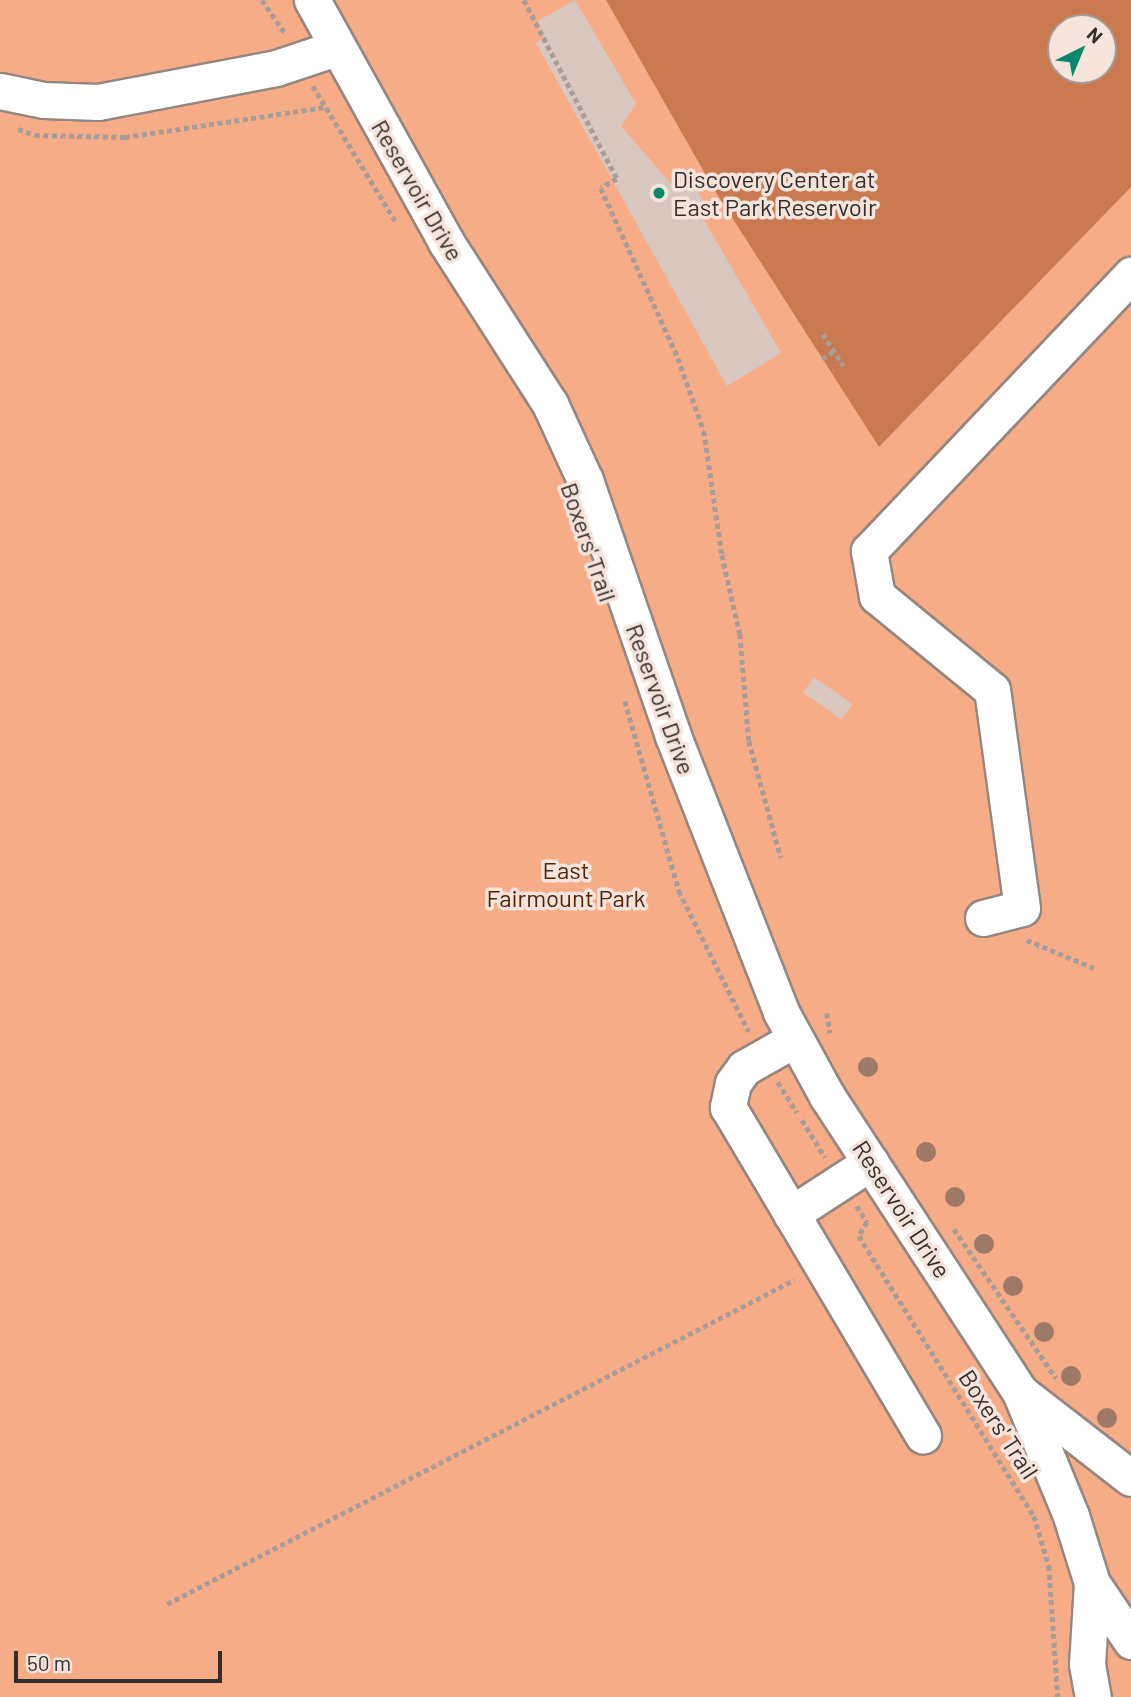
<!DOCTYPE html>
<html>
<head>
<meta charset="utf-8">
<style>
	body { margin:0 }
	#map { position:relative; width:1131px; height:1697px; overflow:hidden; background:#f5e4dc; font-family:Barlow,sans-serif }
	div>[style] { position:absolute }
	.green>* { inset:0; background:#f7ac88 }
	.water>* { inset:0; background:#ca7a51 }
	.building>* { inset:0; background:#d7c7bf; transform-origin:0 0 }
	.path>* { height:4.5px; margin-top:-2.25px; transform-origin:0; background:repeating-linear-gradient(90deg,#aa9d97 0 5px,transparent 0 8.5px) }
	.roads { filter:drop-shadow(2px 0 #95867f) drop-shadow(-2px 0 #95867f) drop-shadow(0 2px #95867f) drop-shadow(0 -2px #95867f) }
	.minor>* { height:35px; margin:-17.5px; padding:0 17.5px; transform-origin:17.5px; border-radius:17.5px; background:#fff }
	.trees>* { width:20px; height:20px; margin:-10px; border-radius:50%; background:#9e7965 }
	.dots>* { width:19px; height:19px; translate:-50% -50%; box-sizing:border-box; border:4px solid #f5e4dc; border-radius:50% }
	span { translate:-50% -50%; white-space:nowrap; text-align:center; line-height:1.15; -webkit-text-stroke:7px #f5e4dc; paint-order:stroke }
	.poi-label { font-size:24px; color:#342d2a }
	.left { translate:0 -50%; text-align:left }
	.street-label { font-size:24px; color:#342d2a }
	.park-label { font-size:24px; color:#562203 }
	.north { position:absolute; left:1047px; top:14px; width:70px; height:70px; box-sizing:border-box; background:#f5e4dc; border:2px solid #a89b95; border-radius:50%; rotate:43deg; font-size:19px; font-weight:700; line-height:28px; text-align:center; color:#342d2a }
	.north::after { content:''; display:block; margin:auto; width:24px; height:32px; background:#0a886b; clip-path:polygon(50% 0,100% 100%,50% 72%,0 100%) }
	.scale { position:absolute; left:14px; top:1651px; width:208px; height:32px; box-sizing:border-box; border:4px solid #342d2a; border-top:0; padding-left:9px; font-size:21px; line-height:24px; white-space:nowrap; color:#342d2a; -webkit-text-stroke:5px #f5e4dc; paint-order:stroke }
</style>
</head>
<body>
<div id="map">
	<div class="green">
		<i style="clip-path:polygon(evenodd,0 0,1131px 0,1131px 1697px,0 1697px,0 0,1061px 28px,1103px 28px,1103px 70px,1061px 70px,1061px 28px)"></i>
	</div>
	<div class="water">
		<i style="clip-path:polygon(evenodd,606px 0,1131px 0,1131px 187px,879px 447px,715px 191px,606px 0,1061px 28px,1103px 28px,1103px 70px,1061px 70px,1061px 28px)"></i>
	</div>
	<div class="building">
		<i style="clip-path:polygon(575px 0,636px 104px,621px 126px,671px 184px,687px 174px,704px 202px,696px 206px,781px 353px,727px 386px,536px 43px,544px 37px,536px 22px)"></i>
		<i style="left:814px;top:677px;width:47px;height:19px;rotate:35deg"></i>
	</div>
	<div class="path">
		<i style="left:262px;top:0;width:40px;rotate:55.1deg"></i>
		<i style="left:524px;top:0;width:202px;rotate:62.5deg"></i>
		<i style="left:617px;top:179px;width:18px;rotate:151deg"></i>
		<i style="left:601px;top:188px;width:187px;rotate:65.6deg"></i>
		<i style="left:678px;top:358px;width:77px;rotate:70.4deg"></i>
		<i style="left:704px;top:431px;width:125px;rotate:81.7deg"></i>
		<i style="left:722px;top:555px;width:81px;rotate:77.2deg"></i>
		<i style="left:740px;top:634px;width:107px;rotate:85.2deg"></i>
		<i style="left:749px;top:741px;width:121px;rotate:74.7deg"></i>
		<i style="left:313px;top:86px;width:159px;rotate:58.6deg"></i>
		<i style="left:18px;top:129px;width:18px;rotate:19deg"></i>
		<i style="left:35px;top:135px;width:90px;rotate:1.3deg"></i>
		<i style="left:125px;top:137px;width:202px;rotate:-8.5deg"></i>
		<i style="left:823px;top:334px;width:38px;rotate:57deg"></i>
		<i style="left:822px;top:359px;width:14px;rotate:-34deg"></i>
		<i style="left:625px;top:701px;width:198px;rotate:74.1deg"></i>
		<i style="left:679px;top:891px;width:157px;rotate:63.6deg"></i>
		<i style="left:1027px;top:940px;width:73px;rotate:22.7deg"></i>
		<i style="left:827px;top:1013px;width:20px;rotate:81deg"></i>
		<i style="left:778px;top:1082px;width:36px;rotate:58deg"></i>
		<i style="left:802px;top:1120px;width:44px;rotate:58.1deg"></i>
		<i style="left:857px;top:1206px;width:19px;rotate:58deg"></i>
		<i style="left:867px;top:1222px;width:16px;rotate:120deg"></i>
		<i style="left:859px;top:1236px;width:330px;rotate:58deg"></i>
		<i style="left:1034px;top:1516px;width:52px;rotate:73.3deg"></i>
		<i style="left:1049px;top:1566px;width:131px;rotate:86.1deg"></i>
		<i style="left:954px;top:1229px;width:181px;rotate:55.6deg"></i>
		<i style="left:167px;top:1604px;width:706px;rotate:-27.33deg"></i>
	</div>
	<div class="roads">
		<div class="minor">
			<i style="left:312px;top:0;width:277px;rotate:61deg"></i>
			<i style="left:446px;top:242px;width:193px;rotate:57.3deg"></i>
			<i style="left:550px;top:404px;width:84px;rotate:65.3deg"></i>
			<i style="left:585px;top:480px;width:271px;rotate:71deg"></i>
			<i style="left:673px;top:736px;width:296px;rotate:68.6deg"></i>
			<i style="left:781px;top:1012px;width:96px;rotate:61.3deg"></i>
			<i style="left:827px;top:1096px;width:353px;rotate:56.9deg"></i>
			<i style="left:1020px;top:1392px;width:134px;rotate:67.6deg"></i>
			<i style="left:1071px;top:1516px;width:70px;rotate:72.6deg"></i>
			<i style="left:1092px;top:1583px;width:70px;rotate:56.1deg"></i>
			<i style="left:0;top:91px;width:45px;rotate:11.6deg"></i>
			<i style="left:44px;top:100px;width:54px;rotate:2.1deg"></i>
			<i style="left:98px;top:102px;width:181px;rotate:-10.8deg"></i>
			<i style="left:276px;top:68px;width:63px;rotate:-18.4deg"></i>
			<i style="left:983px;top:918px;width:40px;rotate:-14.4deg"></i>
			<i style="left:1022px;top:908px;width:220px;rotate:-97.8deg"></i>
			<i style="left:992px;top:690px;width:149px;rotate:-140.7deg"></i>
			<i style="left:877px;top:596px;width:46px;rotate:-100.1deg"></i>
			<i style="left:869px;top:551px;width:381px;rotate:-46.5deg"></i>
			<i style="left:795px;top:1039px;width:59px;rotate:150.4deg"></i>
			<i style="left:744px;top:1068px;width:19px;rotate:126deg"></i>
			<i style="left:733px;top:1083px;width:25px;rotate:102deg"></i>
			<i style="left:728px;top:1107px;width:382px;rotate:59.3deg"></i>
			<i style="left:791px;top:1214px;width:95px;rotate:-33deg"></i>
			<i style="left:1020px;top:1392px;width:140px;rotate:37.8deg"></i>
			<i style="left:1092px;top:1583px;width:81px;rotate:93.5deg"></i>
			<i style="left:1087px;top:1664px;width:34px;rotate:80deg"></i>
		</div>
	</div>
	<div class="trees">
		<i style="left:868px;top:1067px"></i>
		<i style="left:926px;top:1152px"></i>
		<i style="left:955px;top:1197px"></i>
		<i style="left:984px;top:1244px"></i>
		<i style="left:1013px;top:1286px"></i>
		<i style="left:1044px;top:1332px"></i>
		<i style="left:1071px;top:1376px"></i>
		<i style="left:1107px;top:1418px"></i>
	</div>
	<div class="dots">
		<i style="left:659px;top:193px;background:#0a886b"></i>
	</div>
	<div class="poi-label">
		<span class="left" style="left:673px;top:193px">Discovery Center at<br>East Park Reservoir</span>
	</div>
	<div class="street-label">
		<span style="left:418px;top:190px;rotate:60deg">Reservoir Drive</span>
		<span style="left:589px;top:542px;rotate:71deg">Boxers' Trail</span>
		<span style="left:661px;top:699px;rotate:70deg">Reservoir Drive</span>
		<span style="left:902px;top:1209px;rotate:57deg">Reservoir Drive</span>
		<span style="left:999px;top:1424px;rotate:57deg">Boxers' Trail</span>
	</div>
	<div class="park-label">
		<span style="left:566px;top:884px">East<br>Fairmount Park</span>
	</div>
	<div class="north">N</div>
	<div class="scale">50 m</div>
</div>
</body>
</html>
